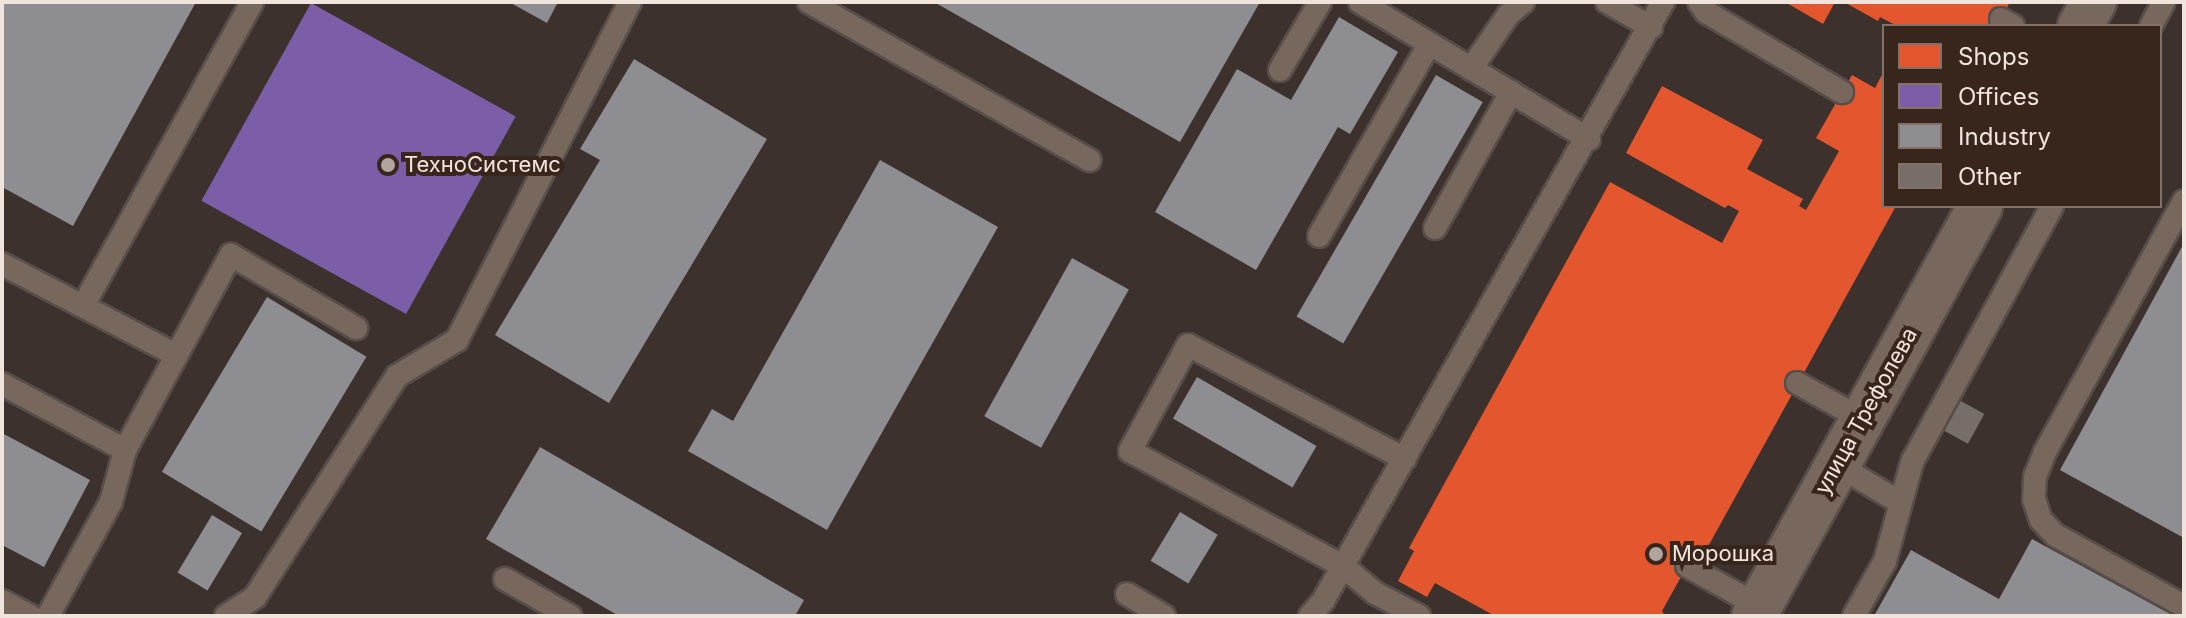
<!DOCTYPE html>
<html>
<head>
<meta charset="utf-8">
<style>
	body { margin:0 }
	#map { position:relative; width:2186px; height:618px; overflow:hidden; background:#3c312c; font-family:Inter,sans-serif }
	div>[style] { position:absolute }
	.shops>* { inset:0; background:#e4572e }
	.offices>* { inset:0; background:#7b5ea7; transform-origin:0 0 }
	.industry>* { inset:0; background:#8d8d92; transform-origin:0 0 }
	.building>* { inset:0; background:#776e69; transform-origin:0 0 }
	.roads { filter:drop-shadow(2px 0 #574e4a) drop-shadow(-2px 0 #574e4a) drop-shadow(0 2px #574e4a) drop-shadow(0 -2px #574e4a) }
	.lane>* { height:22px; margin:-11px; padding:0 11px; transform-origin:11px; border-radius:11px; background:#77675d }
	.street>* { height:44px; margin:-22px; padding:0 22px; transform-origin:22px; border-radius:22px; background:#77675d }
	.dots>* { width:22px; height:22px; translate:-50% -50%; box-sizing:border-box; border:4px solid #38251b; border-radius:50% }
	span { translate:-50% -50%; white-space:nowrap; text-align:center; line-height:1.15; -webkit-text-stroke:8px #38251b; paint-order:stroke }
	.poi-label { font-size:22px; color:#f1e4dd }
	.left { translate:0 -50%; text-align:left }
	.street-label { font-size:22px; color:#f1e4dd }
	.frame { position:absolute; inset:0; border:4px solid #f1e4dd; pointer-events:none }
	.legend { position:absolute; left:1882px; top:24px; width:280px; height:184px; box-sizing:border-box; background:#38251b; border:2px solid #827169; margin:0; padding:10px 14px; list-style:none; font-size:24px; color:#f1e4dd }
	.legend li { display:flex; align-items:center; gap:16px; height:40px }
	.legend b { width:40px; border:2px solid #827169 }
</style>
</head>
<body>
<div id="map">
	<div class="shops">
		<i style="clip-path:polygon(1785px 2px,1835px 2px,1823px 24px)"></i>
		<i style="clip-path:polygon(1844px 2px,2010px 2px,1997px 26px,1897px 26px,1880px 17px,1878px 21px)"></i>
		<i style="clip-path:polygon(1884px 71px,1884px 206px,1896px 206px,1705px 552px,1697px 548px,1662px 611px,1665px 616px,1495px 616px,1435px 583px,1427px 597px,1398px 581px,1414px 551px,1409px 548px,1610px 182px,1722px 243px,1739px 211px,1728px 205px,1725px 208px,1626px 153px,1662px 86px,1763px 140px,1747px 169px,1803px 199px,1799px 206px,1806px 210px,1839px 151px,1816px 138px,1842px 92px,1852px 75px,1875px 88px)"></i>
	</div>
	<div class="offices">
		<i style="left:311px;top:3px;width:234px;height:226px;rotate:29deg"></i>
	</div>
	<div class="industry">
		<i style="clip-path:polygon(2px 2px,196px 2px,73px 226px,2px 187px)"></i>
		<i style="clip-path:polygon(509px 2px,558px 2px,547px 23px)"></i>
		<i style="clip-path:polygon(934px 2px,1260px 2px,1180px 142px)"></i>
		<i style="clip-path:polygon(1339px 17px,1398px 52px,1350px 134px,1338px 127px,1256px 270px,1155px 212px,1237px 69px,1291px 100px)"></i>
		<i style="clip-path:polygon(634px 59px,767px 139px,609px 403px,495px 335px,600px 160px,580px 149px)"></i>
		<i style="left:1436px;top:75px;width:54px;height:279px;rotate:30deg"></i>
		<i style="clip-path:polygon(880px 160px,998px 227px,827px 530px,688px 451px,712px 409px,733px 421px)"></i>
		<i style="clip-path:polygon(2184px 243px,2184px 538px,2060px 470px)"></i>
		<i style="left:1072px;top:258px;width:65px;height:181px;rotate:29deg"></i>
		<i style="left:267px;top:297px;width:116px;height:204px;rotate:31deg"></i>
		<i style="left:1197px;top:377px;width:138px;height:48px;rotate:30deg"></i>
		<i style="clip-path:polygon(2px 433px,90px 480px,44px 567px,2px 545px)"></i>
		<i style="clip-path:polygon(540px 447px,804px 600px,795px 616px,619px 616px,486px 539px)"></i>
		<i style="left:1180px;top:512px;width:44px;height:57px;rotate:31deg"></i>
		<i style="left:212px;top:515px;width:35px;height:67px;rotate:31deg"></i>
		<i style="clip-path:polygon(2032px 539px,2174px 616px,1874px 616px,1911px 550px,1999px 599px)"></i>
	</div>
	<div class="building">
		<i style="left:1959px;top:400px;width:29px;height:34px;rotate:29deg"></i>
	</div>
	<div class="roads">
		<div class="lane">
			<i style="left:809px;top:2px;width:322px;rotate:29.4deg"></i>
			<i style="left:1360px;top:2px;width:267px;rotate:30.9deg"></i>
			<i style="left:1607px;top:2px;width:51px;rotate:29.6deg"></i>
			<i style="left:1699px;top:2px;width:12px;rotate:55deg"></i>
			<i style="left:1706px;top:12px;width:158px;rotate:30.5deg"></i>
			<i style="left:2001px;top:19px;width:14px;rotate:30deg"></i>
			<i style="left:2151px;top:26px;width:27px;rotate:-62deg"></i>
			<i style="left:1471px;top:69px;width:65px;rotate:-55.6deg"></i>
			<i style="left:1508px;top:15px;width:20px;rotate:-41deg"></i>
			<i style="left:1280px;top:70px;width:79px;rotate:-59.5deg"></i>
			<i style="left:2184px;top:201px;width:287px;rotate:119deg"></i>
			<i style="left:2045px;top:452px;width:27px;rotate:112deg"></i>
			<i style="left:2035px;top:477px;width:22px;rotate:93deg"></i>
			<i style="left:2034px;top:499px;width:22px;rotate:72deg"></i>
			<i style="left:2041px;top:520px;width:21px;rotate:47deg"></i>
			<i style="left:2055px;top:535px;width:147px;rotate:28.8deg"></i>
			<i style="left:1435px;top:228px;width:156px;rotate:-60.8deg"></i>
			<i style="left:1319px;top:236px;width:220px;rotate:-60.1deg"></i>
			<i style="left:2px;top:264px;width:196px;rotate:27.6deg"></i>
			<i style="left:83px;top:306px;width:348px;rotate:-60.9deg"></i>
			<i style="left:1797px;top:383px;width:74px;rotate:29deg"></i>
			<i style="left:2px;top:384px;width:140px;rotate:28.2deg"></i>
			<i style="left:1405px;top:459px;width:245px;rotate:-152.3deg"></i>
			<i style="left:1188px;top:345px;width:121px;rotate:118.7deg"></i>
			<i style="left:1130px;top:451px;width:242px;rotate:28.4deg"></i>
			<i style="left:1343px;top:566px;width:42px;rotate:40.2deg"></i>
			<i style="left:1375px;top:593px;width:50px;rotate:27.6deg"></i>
			<i style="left:1837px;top:465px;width:74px;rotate:30.7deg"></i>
			<i style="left:1687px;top:566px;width:82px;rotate:29.1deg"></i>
			<i style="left:505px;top:579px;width:75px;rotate:29.6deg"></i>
			<i style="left:1127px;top:594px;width:43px;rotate:30.7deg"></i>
			<i style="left:2px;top:601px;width:32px;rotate:28deg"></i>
			<i style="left:48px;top:616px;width:130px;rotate:-61.1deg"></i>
			<i style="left:111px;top:502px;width:54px;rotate:-74.9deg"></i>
			<i style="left:125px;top:450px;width:222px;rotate:-61.5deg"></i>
			<i style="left:231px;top:255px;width:145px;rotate:30.3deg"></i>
			<i style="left:226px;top:616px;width:35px;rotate:-33deg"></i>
			<i style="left:255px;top:597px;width:263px;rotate:-57.3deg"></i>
			<i style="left:397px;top:376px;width:70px;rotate:-31deg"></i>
			<i style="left:457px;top:340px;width:380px;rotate:-62.9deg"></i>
			<i style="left:1310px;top:616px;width:20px;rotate:-49deg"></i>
			<i style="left:1323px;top:601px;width:689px;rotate:-60.42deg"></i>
			<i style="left:1854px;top:616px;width:63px;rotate:-60.6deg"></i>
			<i style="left:1885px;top:561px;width:103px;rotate:-74.7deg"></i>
			<i style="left:1912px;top:462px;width:292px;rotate:-61.3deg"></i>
		</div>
		<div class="street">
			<i style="left:2080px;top:26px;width:28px;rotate:-60deg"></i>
			<i style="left:1754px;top:616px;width:468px;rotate:-61.1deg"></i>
		</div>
	</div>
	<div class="dots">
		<i style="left:388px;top:165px;background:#b2a59f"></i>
		<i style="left:1656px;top:554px;background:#b2a59f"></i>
	</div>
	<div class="poi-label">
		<span class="left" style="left:404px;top:165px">ТехноСистемс</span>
		<span class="left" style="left:1672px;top:554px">Морошка</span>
	</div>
	<div class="street-label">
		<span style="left:1866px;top:411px;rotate:-61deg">улица Трефолева</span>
	</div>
	<div class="frame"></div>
	<ul class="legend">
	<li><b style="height:22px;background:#e4572e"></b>Shops</li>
	<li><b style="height:22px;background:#7b5ea7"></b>Offices</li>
	<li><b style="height:22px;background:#8d8d92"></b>Industry</li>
	<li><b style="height:22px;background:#776e69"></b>Other</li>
	</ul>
</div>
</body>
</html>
